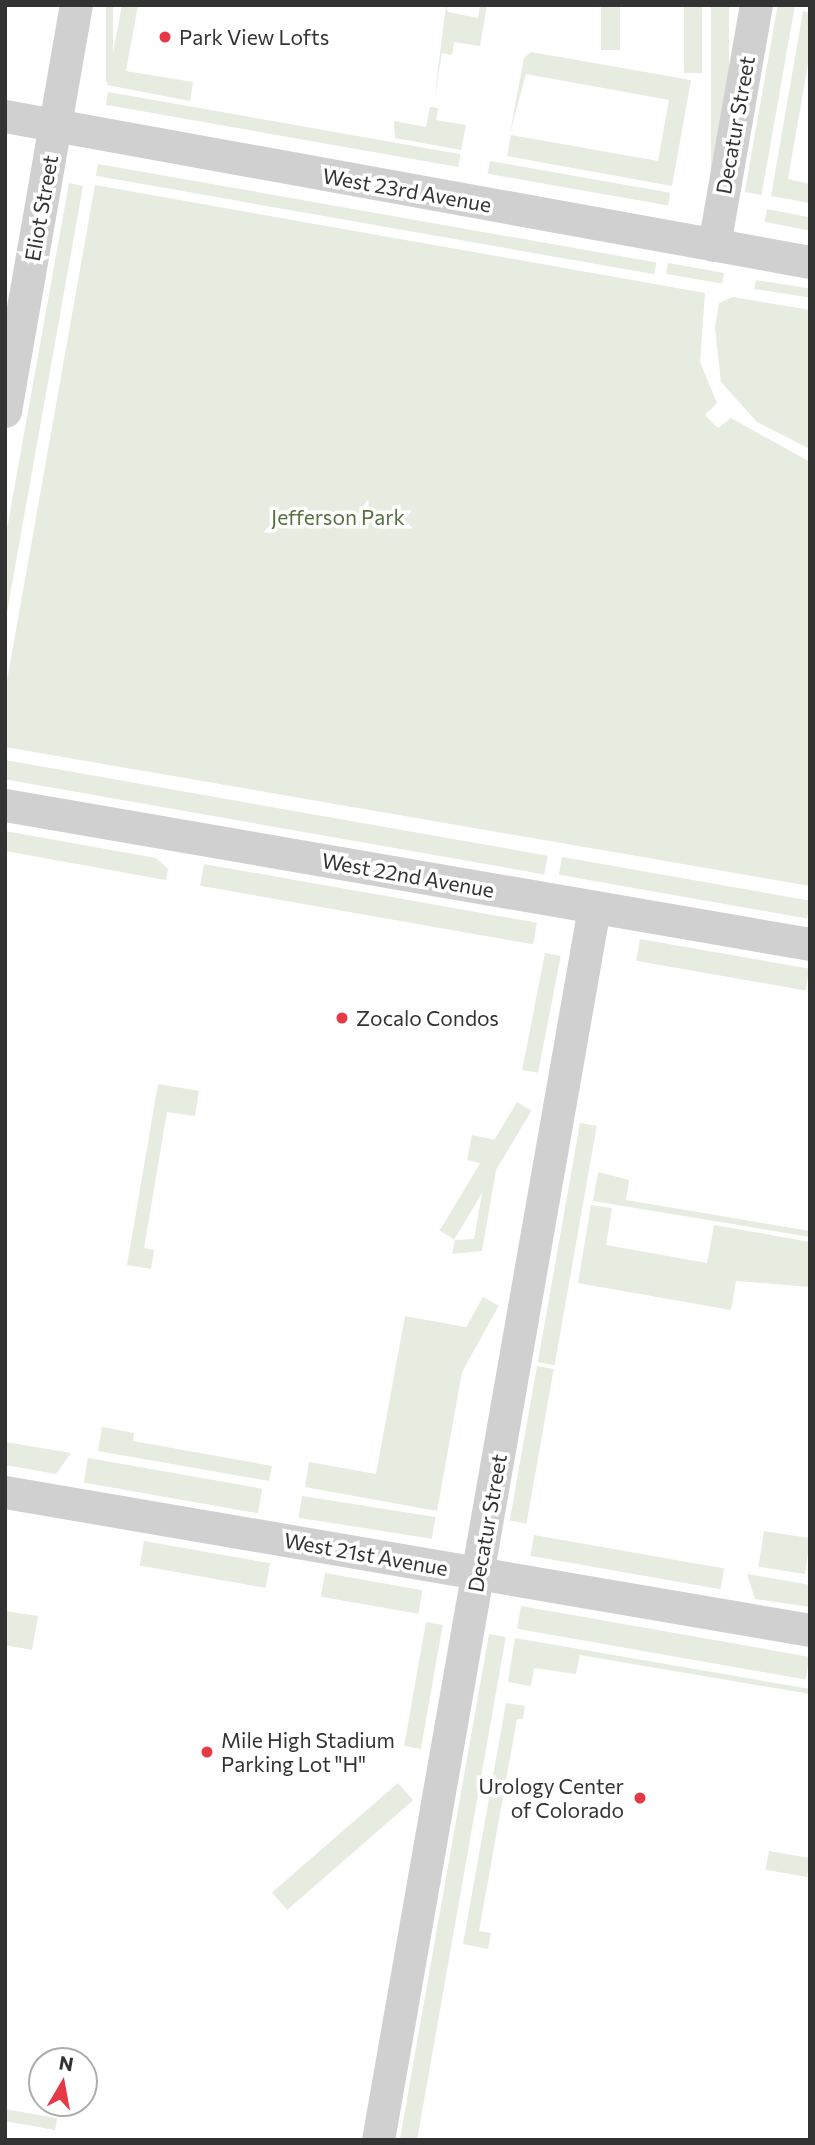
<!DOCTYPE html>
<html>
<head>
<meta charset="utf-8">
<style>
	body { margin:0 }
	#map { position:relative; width:815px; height:2145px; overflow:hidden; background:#fff; font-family:Commissioner,sans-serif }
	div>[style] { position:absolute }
	.green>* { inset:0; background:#e6ecdf; transform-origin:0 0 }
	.minor>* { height:33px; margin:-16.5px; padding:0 16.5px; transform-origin:16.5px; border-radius:16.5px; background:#d0d0d0 }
	.dots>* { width:19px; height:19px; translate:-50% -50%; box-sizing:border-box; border:4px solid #fff; border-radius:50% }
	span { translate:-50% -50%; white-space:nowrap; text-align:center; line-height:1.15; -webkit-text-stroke:7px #fff; paint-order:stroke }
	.poi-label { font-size:21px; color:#333 }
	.left { translate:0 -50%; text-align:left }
	.right { translate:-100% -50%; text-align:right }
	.street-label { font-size:21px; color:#333 }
	.park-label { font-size:21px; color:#56703f }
	.frame { position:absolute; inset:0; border:7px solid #333; pointer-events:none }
	.north { position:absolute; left:28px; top:2047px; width:70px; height:70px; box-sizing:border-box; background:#fff; border:2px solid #adadad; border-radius:50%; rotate:10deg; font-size:19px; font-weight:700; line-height:28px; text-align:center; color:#333 }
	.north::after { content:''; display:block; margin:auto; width:24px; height:32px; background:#e63946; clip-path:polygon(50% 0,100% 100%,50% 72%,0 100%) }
</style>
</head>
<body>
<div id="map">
	<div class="green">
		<i style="left:106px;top:5px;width:7px;height:77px"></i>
		<i style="clip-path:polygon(122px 5px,138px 5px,126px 71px,193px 82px,190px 101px,107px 85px)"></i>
		<i style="clip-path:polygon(446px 5px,448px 12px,478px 18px,480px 5px,487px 5px,480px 46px,454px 42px,452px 55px,442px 53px,434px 102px)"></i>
		<i style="left:601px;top:5px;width:19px;height:45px"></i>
		<i style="left:684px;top:5px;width:18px;height:68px"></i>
		<i style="left:711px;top:5px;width:18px;height:184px"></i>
		<i style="left:795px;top:5px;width:193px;height:17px;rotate:100deg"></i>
		<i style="clip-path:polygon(803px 11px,810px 13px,810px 52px,788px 179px,810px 184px,810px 203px,771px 196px)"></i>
		<i style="clip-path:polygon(531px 52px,691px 80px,672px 186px,507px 156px,511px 135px,658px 161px,669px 100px,526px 74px,510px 133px,524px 58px)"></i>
		<i style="left:108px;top:92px;width:358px;height:13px;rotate:10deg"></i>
		<i style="clip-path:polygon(430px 107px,438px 108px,436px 120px,466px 125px,461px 150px,395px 138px,394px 121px,426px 127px)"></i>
		<i style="left:490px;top:161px;width:183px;height:13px;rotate:10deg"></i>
		<i style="left:98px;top:164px;width:567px;height:12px;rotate:10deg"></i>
		<i style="clip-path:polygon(69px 183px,83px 186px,5px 623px,5px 540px)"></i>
		<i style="clip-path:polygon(95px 185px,705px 293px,700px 362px,717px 403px,705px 415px,718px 428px,731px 418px,810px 462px,810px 886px,5px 747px,5px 692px)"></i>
		<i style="left:767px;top:209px;width:44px;height:13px;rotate:11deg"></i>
		<i style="left:668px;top:263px;width:57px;height:11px;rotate:10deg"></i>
		<i style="left:756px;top:280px;width:55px;height:9px;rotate:9deg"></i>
		<i style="clip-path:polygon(733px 297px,810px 310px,810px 449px,757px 422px,721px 382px,715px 328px,719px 303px)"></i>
		<i style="left:5px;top:760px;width:551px;height:19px;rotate:10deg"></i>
		<i style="clip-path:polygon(5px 831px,156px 858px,168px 869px,166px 880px,5px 851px)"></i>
		<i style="left:562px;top:857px;width:252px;height:18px;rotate:10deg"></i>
		<i style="left:204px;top:864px;width:338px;height:22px;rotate:10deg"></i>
		<i style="left:640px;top:939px;width:172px;height:22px;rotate:10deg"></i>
		<i style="left:545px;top:953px;width:16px;height:119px;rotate:11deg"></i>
		<i style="clip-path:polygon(158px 1084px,199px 1091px,195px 1116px,167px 1112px,144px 1248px,154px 1250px,151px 1269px,127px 1265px)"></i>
		<i style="left:517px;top:1102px;width:17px;height:150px;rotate:31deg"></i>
		<i style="left:580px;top:1123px;width:17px;height:243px;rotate:10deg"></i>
		<i style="clip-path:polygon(472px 1135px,501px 1141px,482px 1251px,452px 1254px,455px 1240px,474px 1239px,487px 1165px,467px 1160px)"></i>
		<i style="clip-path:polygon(598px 1172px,629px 1180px,626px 1200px,810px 1231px,810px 1237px,593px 1201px)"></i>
		<i style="clip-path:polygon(591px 1205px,612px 1208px,606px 1245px,707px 1263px,714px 1225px,810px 1242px,810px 1287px,736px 1281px,731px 1310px,578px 1283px)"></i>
		<i style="left:483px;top:1297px;width:18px;height:217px;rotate:29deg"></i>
		<i style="clip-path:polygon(405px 1316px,470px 1328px,437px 1511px,305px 1487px,309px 1462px,376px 1474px)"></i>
		<i style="left:537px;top:1366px;width:17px;height:157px;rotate:10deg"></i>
		<i style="clip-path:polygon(102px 1427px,134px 1433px,133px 1441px,272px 1466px,269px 1481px,98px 1451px)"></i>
		<i style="clip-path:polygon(5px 1442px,71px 1453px,56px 1474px,5px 1465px)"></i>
		<i style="left:88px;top:1458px;width:177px;height:25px;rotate:10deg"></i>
		<i style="left:302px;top:1496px;width:135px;height:22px;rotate:9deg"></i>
		<i style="left:764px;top:1531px;width:47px;height:36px;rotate:9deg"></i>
		<i style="left:534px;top:1535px;width:193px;height:21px;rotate:10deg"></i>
		<i style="left:144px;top:1541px;width:128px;height:25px;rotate:10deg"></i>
		<i style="left:325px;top:1573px;width:99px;height:24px;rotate:10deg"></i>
		<i style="clip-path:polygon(747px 1574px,810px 1585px,810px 1607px,755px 1599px)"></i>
		<i style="left:521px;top:1606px;width:293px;height:23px;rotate:10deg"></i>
		<i style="clip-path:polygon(5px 1611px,38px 1616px,32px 1650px,5px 1645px)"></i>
		<i style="left:426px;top:1622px;width:17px;height:126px;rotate:10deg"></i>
		<i style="left:489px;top:1634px;width:17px;height:514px;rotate:10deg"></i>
		<i style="clip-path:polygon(515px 1638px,810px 1689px,810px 1694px,580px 1655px,576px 1674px,534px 1668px,531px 1686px,508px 1682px)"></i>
		<i style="clip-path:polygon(506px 1703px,525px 1706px,523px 1719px,517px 1719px,479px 1931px,491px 1933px,488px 1949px,463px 1944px)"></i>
		<i style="left:398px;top:1783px;width:23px;height:167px;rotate:49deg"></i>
		<i style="left:769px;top:1851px;width:42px;height:19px;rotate:10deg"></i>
		<i style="left:5px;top:2109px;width:53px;height:12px;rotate:10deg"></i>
	</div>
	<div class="minor">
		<i style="left:5px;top:116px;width:818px;rotate:10.28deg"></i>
		<i style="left:714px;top:245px;width:244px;rotate:-80.1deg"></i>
		<i style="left:5px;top:411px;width:412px;rotate:-80.1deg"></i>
		<i style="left:5px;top:805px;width:817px;rotate:9.8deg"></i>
		<i style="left:5px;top:1492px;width:817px;rotate:9.73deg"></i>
		<i style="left:378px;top:2140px;width:1252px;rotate:-80.06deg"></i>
	</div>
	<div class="dots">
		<i style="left:165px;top:37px;background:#e63946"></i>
		<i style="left:342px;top:1018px;background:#e63946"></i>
		<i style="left:207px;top:1752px;background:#e63946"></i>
		<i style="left:640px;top:1798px;background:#e63946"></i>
	</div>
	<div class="poi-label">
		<span class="left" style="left:179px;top:37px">Park View Lofts</span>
		<span class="left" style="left:356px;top:1018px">Zocalo Condos</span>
		<span class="left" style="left:221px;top:1752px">Mile High Stadium<br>Parking Lot "H"</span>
		<span class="right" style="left:624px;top:1798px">Urology Center<br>of Colorado</span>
	</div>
	<div class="street-label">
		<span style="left:735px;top:125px;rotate:-80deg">Decatur Street</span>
		<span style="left:407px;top:190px;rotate:10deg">West 23rd Avenue</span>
		<span style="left:41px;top:208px;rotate:-80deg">Eliot Street</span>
		<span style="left:408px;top:875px;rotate:10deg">West 22nd Avenue</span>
		<span style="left:487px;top:1523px;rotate:-80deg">Decatur Street</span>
		<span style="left:366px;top:1554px;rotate:10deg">West 21st Avenue</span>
	</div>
	<div class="park-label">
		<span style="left:338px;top:517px">Jefferson Park</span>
	</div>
	<div class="frame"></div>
	<div class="north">N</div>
</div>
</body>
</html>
